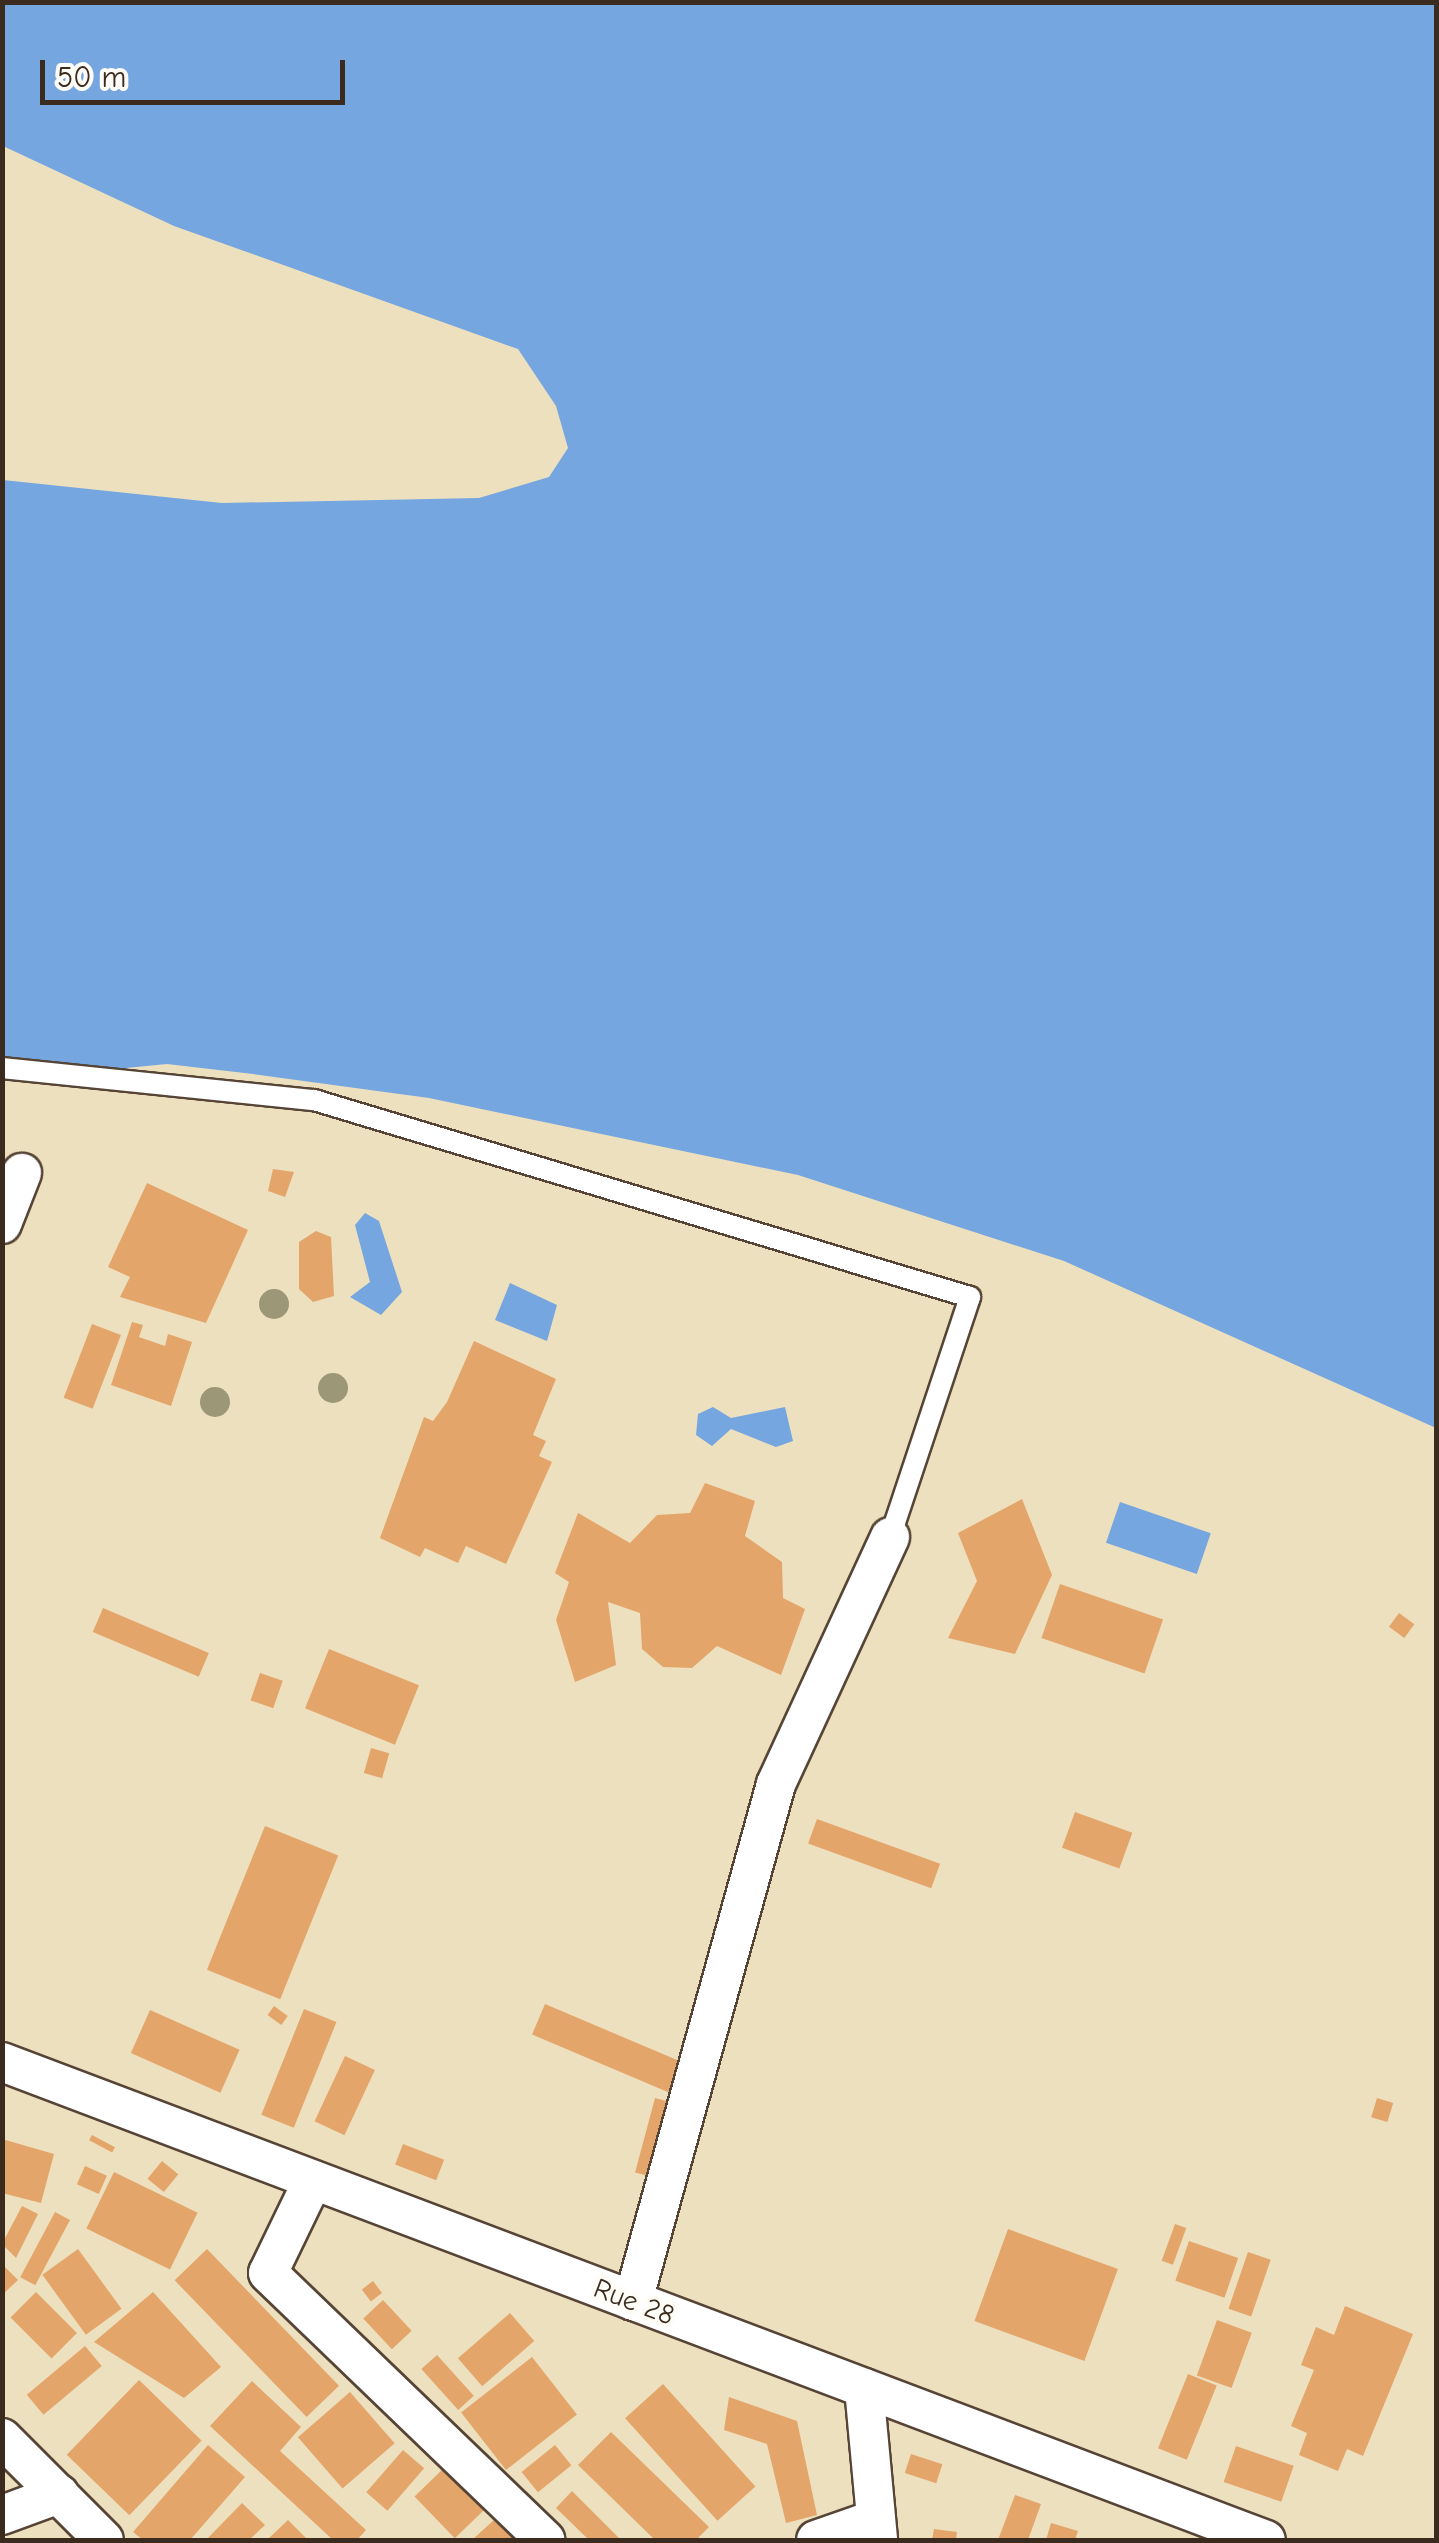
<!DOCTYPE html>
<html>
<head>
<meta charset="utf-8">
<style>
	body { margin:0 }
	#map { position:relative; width:1439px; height:2543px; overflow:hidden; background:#ede0be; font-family:"Comic Neue",sans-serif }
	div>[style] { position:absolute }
	.water>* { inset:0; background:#76a6e0; transform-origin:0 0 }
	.building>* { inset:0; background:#e4a56a; transform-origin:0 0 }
	.roads { filter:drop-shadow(2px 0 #564536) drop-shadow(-2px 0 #564536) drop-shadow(0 2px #564536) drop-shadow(0 -2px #564536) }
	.lane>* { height:20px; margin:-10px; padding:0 10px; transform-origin:10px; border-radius:10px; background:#fff }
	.street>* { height:38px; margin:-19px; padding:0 19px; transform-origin:19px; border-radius:19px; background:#fff }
	.trees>* { width:30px; height:30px; margin:-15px; border-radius:50%; background:#9c9776 }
	span { translate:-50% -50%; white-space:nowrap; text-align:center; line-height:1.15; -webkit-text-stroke:9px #fdfcf7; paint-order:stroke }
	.street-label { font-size:28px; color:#3b2a1e }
	.frame { position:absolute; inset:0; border:5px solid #3b2a1e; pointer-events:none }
	.scale { position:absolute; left:40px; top:60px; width:305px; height:45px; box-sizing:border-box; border:5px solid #3b2a1e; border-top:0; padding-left:12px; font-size:30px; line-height:35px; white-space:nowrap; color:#3b2a1e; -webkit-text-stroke:8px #fdfcf7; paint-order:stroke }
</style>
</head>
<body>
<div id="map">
	<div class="water">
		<i style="clip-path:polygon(3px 3px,1436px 3px,1436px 1428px,1064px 1261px,798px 1175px,429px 1098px,253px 1074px,167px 1064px,3px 1080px,3px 480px,222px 503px,479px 498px,549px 477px,568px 448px,556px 406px,518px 349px,174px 226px,3px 146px)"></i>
		<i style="clip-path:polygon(365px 1213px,379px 1221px,402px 1292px,381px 1315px,350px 1297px,370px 1282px,355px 1225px)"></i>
		<i style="clip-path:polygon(510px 1283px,557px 1305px,547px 1341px,495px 1320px)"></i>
		<i style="clip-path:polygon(713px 1407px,731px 1418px,785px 1407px,793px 1441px,776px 1447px,731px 1429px,712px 1446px,696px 1435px,698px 1414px)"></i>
		<i style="left:1120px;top:1502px;width:96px;height:43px;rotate:19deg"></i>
	</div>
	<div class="building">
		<i style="clip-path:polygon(273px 1169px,294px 1172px,285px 1197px,268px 1191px)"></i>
		<i style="clip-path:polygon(147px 1183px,248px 1230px,206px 1323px,120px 1297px,130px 1277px,108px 1267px)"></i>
		<i style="clip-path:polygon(316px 1231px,331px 1237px,334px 1296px,313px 1302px,299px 1289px,299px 1242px)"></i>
		<i style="clip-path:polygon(132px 1322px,143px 1325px,139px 1337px,165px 1346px,168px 1334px,192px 1342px,171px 1406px,111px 1385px)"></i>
		<i style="left:92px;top:1324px;width:31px;height:79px;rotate:21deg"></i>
		<i style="clip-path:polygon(474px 1341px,556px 1379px,533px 1435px,546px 1441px,539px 1456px,552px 1462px,506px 1564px,466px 1546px,458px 1563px,425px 1548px,420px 1557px,380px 1538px,424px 1417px,433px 1421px,447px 1402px)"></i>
		<i style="clip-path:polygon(705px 1483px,755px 1501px,745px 1536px,782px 1562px,783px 1598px,805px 1609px,781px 1675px,717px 1646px,692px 1668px,663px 1667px,642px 1649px,640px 1613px,608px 1602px,616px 1665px,575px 1682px,556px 1620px,569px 1582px,555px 1573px,578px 1513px,630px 1543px,657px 1515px,690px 1513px)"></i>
		<i style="clip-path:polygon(1022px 1499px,1052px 1575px,1015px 1654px,948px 1638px,977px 1581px,958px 1533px)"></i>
		<i style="left:1060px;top:1584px;width:109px;height:57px;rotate:19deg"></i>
		<i style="left:103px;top:1608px;width:115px;height:26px;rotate:23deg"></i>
		<i style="left:1399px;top:1613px;width:19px;height:17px;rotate:36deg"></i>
		<i style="left:329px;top:1649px;width:97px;height:64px;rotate:22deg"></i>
		<i style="left:260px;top:1673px;width:24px;height:29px;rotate:19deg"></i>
		<i style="left:371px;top:1748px;width:19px;height:26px;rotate:16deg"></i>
		<i style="left:1075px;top:1812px;width:61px;height:38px;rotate:20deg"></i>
		<i style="left:817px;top:1819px;width:131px;height:26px;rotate:20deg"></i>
		<i style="left:265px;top:1826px;width:79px;height:155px;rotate:22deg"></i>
		<i style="left:545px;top:2004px;width:148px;height:33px;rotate:23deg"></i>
		<i style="left:274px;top:2006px;width:17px;height:11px;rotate:36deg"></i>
		<i style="left:304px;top:2009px;width:35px;height:114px;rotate:22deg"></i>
		<i style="left:150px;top:2010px;width:98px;height:47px;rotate:24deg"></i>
		<i style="left:345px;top:2056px;width:33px;height:72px;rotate:25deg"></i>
		<i style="left:655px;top:2098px;width:24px;height:77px;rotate:15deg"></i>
		<i style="left:1377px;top:2098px;width:17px;height:20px;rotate:17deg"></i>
		<i style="left:92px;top:2135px;width:26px;height:6px;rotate:28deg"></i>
		<i style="clip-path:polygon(2px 2139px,54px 2154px,41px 2203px,2px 2193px)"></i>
		<i style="left:403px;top:2144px;width:44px;height:22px;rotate:21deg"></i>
		<i style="left:162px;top:2161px;width:21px;height:23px;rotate:39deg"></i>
		<i style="left:85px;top:2166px;width:24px;height:20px;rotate:24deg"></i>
		<i style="left:114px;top:2172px;width:93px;height:63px;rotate:26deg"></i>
		<i style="clip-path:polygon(22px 2206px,38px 2214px,16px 2258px,2px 2244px)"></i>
		<i style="left:55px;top:2212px;width:17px;height:74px;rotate:28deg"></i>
		<i style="left:1175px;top:2224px;width:12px;height:39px;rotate:20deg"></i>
		<i style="left:1008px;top:2229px;width:117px;height:98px;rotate:20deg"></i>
		<i style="left:1189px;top:2241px;width:52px;height:42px;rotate:19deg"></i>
		<i style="left:78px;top:2249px;width:74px;height:44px;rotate:54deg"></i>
		<i style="left:207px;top:2249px;width:190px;height:45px;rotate:46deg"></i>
		<i style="left:1248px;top:2252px;width:24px;height:60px;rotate:19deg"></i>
		<i style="clip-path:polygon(2px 2264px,18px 2280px,2px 2295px)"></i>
		<i style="left:373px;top:2281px;width:15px;height:14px;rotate:53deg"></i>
		<i style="left:36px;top:2292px;width:58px;height:36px;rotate:45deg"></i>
		<i style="clip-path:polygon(153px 2292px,221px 2367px,184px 2398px,94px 2342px)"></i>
		<i style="left:383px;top:2300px;width:42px;height:27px;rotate:47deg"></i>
		<i style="clip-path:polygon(1345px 2306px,1413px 2334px,1363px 2456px,1347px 2449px,1338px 2471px,1299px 2455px,1307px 2433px,1291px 2426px,1314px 2370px,1301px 2365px,1316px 2327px,1334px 2335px)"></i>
		<i style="left:510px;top:2313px;width:37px;height:69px;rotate:49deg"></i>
		<i style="left:1217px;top:2320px;width:37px;height:59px;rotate:20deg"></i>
		<i style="left:85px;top:2346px;width:26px;height:76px;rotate:50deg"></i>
		<i style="left:437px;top:2355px;width:55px;height:21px;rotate:48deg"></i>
		<i style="left:532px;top:2357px;width:73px;height:90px;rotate:52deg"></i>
		<i style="left:1188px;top:2374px;width:31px;height:80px;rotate:22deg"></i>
		<i style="left:139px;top:2380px;width:87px;height:104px;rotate:44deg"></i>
		<i style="clip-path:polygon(252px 2381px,301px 2427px,280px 2451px,366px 2530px,357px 2540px,333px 2540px,210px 2426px)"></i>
		<i style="left:663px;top:2384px;width:138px;height:51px;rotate:48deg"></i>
		<i style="left:350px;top:2392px;width:68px;height:69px;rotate:49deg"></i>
		<i style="clip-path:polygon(729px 2397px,797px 2421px,817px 2515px,786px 2523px,767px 2444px,724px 2430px)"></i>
		<i style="clip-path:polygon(611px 2432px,709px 2527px,696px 2540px,655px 2540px,578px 2465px)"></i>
		<i style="clip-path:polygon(208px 2445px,245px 2477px,190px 2540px,143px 2540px,133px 2532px)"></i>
		<i style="left:555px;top:2445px;width:26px;height:43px;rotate:51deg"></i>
		<i style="left:1236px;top:2446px;width:61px;height:38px;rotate:19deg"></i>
		<i style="left:403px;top:2450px;width:28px;height:56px;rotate:41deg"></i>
		<i style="left:911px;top:2454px;width:33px;height:20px;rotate:18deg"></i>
		<i style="left:444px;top:2468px;width:58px;height:41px;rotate:46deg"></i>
		<i style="clip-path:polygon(572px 2491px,621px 2540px,589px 2540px,556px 2508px)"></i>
		<i style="clip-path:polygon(1015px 2495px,1041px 2504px,1028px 2540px,998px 2540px)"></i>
		<i style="clip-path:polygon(242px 2503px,265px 2525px,249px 2540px,206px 2540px)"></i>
		<i style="clip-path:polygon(495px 2519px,514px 2540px,472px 2540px)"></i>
		<i style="clip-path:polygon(288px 2520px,308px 2540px,267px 2540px)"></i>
		<i style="clip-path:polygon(1051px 2523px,1078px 2531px,1075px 2540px,1046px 2540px)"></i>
		<i style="clip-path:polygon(934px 2529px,957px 2532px,956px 2540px,932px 2540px)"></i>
	</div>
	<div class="roads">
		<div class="lane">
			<i style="left:2px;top:1068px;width:314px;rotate:5.9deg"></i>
			<i style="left:314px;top:1100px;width:685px;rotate:16.72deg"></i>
			<i style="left:970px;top:1297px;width:253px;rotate:108.4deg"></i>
		</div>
		<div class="street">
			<i style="left:2px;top:1224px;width:55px;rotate:-68.6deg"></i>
			<i style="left:2px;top:2062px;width:1351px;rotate:20.71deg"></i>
			<i style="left:313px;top:2180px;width:103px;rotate:115.8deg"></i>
			<i style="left:268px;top:2273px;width:385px;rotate:43.9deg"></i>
			<i style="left:633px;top:2301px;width:536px;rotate:-74.54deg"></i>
			<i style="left:776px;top:1784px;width:272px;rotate:-65.2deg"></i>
			<i style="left:864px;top:2388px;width:153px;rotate:84.7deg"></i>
			<i style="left:2px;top:2438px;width:144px;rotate:45deg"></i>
			<i style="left:2px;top:2515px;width:61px;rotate:-20.2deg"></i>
			<i style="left:816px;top:2540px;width:60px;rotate:-19.3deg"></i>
		</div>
	</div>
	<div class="trees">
		<i style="left:274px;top:1304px"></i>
		<i style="left:333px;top:1388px"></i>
		<i style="left:215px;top:1402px"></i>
	</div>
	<div class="street-label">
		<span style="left:634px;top:2302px;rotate:21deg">Rue 28</span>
	</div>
	<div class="frame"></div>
	<div class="scale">50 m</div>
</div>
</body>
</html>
